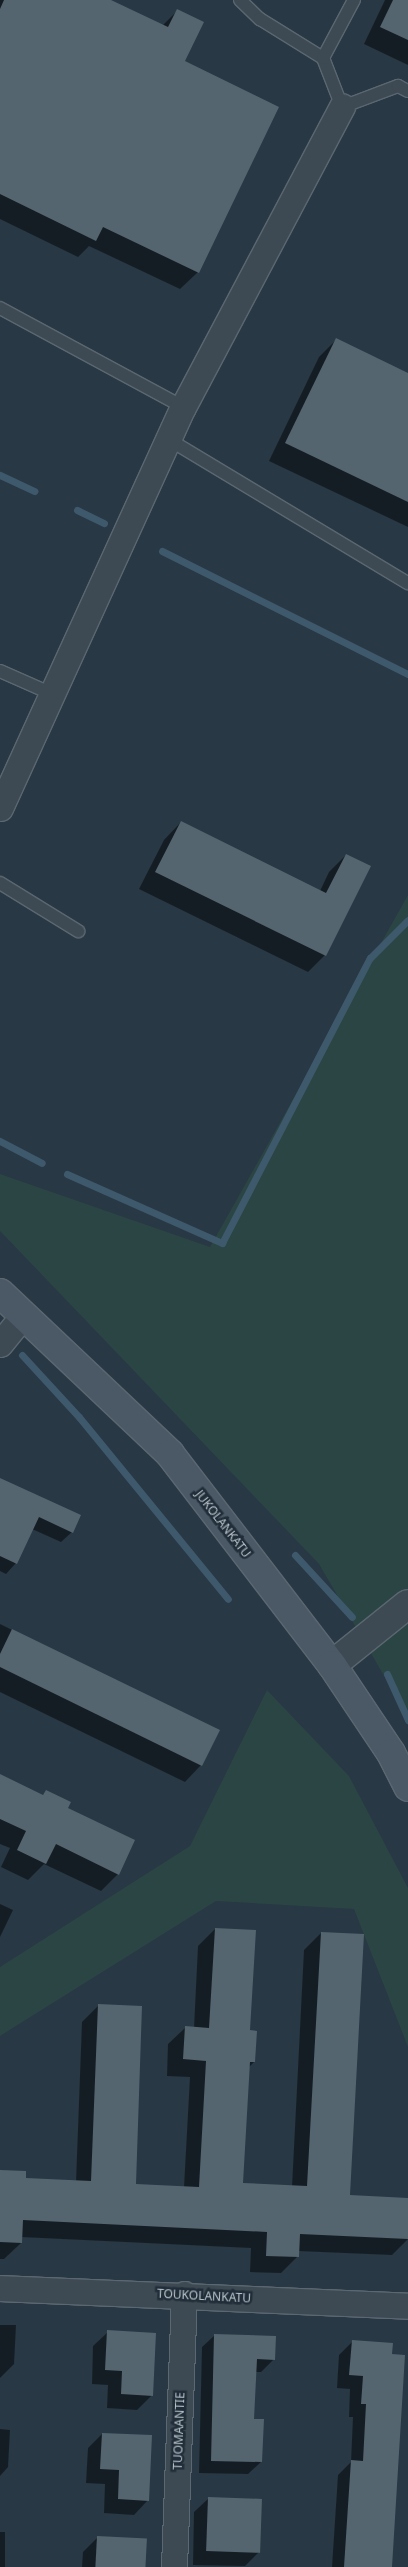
<!DOCTYPE html>
<html>
<head>
<meta charset="utf-8">
<style>
	body { margin:0 }
	#map { position:relative; width:408px; height:2567px; overflow:hidden; background:#283844; font-family:"Noto Sans",sans-serif }
	div>[style] { position:absolute }
	.green>* { inset:0; background:#2a4544 }
	.shadow>* { inset:0; background:#0007; transform-origin:0 0 }
	.stream>* { height:7px; margin:-3.5px; padding:0 3.5px; transform-origin:3.5px; border-radius:3.5px; background:#3f596c }
	.building>* { inset:0; background:#546570; transform-origin:0 0 }
	.roads { filter:drop-shadow(1px 0 #5b6771) drop-shadow(-1px 0 #5b6771) drop-shadow(0 1px #5b6771) drop-shadow(0 -1px #5b6771) }
	.service>* { height:12px; margin:-6px; padding:0 6px; transform-origin:6px; border-radius:6px; background:#3d4953 }
	.minor>* { height:25px; margin:-12.5px; padding:0 12.5px; transform-origin:12.5px; border-radius:12.5px; background:#3d4953 }
	.tertiary>* { height:28px; margin:-14px; padding:0 14px; transform-origin:14px; border-radius:14px; background:#3d4953 }
	.secondary>* { height:28px; margin:-14px; padding:0 14px; transform-origin:14px; border-radius:14px; background:#4b5966 }
	span { translate:-50% -50%; white-space:nowrap; text-align:center; line-height:1.15; -webkit-text-stroke:5px #212e39; paint-order:stroke }
	.street-label { font-size:12px; color:#bac4cd }
</style>
</head>
<body>
<div id="map">
	<div class="green">
		<i style="clip-path:polygon(408px 895px,408px 1717px,319px 1564px,0 1231px,0 1174px,210px 1247px)"></i>
		<i style="clip-path:polygon(267px 1690px,349px 1776px,408px 1888px,408px 2047px,354px 1909px,216px 1901px,0 2036px,0 1967px,190px 1846px)"></i>
	</div>
	<div class="shadow">
		<i style="clip-path:polygon(0 0,108px 0,162px 26px,177px 11px,198px 272px,180px 289px,89px 246px,78px 257px,0 219px)"></i>
		<i style="clip-path:polygon(385px 0,408px 0,408px 65px,364px 44px)"></i>
		<i style="clip-path:polygon(336px 340px,408px 374px,408px 527px,269px 461px,319px 357px)"></i>
		<i style="clip-path:polygon(181px 822px,320px 891px,329px 872px,346px 855px,325px 955px,308px 972px,139px 889px,164px 840px)"></i>
		<i style="clip-path:polygon(0 1479px,72px 1532px,61px 1542px,32px 1529px,16px 1563px,6px 1574px,0 1571px)"></i>
		<i style="clip-path:polygon(0 1624px,218px 1731px,201px 1765px,185px 1782px,0 1692px)"></i>
		<i style="clip-path:polygon(0 1775px,42px 1796px,46px 1792px,67px 1809px,118px 1874px,101px 1891px,44px 1864px,28px 1880px,1px 1867px,10px 1848px,0 1844px)"></i>
		<i style="clip-path:polygon(0 1904px,13px 1910px,0 1937px)"></i>
		<i style="clip-path:polygon(215px 1929px,249px 2032px,254px 2062px,248px 2068px,242px 2184px,292px 2187px,304px 1950px,321px 1933px,349px 2196px,408px 2199px,408px 2239px,392px 2255px,298px 2251px,297px 2257px,281px 2273px,250px 2272px,251px 2248px,21px 2237px,21px 2243px,4px 2259px,0 2259px,0 2171px,24px 2179px,76px 2182px,82px 2022px,98px 2006px,134px 2185px,184px 2187px,190px 2077px,167px 2076px,168px 2044px,185px 2028px,194px 2028px,198px 1946px)"></i>
		<i style="clip-path:polygon(0 2325px,16px 2325px,14px 2364px,0 2378px)"></i>
		<i style="clip-path:polygon(108px 2332px,152px 2395px,137px 2410px,107px 2408px,108px 2385px,92px 2384px,93px 2346px)"></i>
		<i style="clip-path:polygon(215px 2335px,274px 2359px,261px 2372px,255px 2372px,253px 2420px,261px 2462px,248px 2474px,199px 2473px,202px 2347px)"></i>
		<i style="clip-path:polygon(352px 2342px,391px 2355px,391px 2567px,332px 2567px,338px 2475px,351px 2462px,353px 2417px,349px 2417px,350px 2389px,337px 2388px,339px 2355px)"></i>
		<i style="clip-path:polygon(0 2429px,10px 2430px,8px 2467px,0 2476px)"></i>
		<i style="clip-path:polygon(102px 2434px,148px 2500px,134px 2515px,104px 2513px,105px 2484px,86px 2483px,88px 2448px)"></i>
		<i style="clip-path:polygon(209px 2498px,259px 2552px,245px 2566px,193px 2565px,194px 2512px)"></i>
		<i style="left:0;top:2532px;width:5px;height:35px"></i>
		<i style="clip-path:polygon(97px 2538px,144px 2567px,82px 2567px,83px 2552px)"></i>
	</div>
	<div class="stream">
		<i style="left:0;top:475px;width:38px;rotate:25deg"></i>
		<i style="left:77px;top:510px;width:30px;rotate:26deg"></i>
		<i style="left:162px;top:551px;width:275px;rotate:26.6deg"></i>
		<i style="left:0;top:1141px;width:47px;rotate:27.6deg"></i>
		<i style="left:67px;top:1174px;width:170px;rotate:24deg"></i>
		<i style="left:222px;top:1243px;width:321px;rotate:-62.6deg"></i>
		<i style="left:370px;top:958px;width:54px;rotate:-45deg"></i>
		<i style="left:22px;top:1355px;width:84px;rotate:47.4deg"></i>
		<i style="left:79px;top:1417px;width:235px;rotate:50.7deg"></i>
		<i style="left:295px;top:1555px;width:84px;rotate:47.4deg"></i>
		<i style="left:387px;top:1674px;width:51px;rotate:65.5deg"></i>
	</div>
	<div class="building">
		<i style="clip-path:polygon(4px 0,111px 0,168px 27px,177px 9px,204px 22px,185px 61px,279px 107px,199px 273px,103px 227px,96px 241px,0 194px,0 9px)"></i>
		<i style="clip-path:polygon(393px 0,408px 0,408px 40px,380px 27px)"></i>
		<i style="clip-path:polygon(336px 338px,408px 373px,408px 502px,285px 443px)"></i>
		<i style="clip-path:polygon(181px 821px,326px 893px,346px 854px,371px 866px,326px 956px,155px 872px)"></i>
		<i style="clip-path:polygon(0 1478px,81px 1515px,73px 1533px,39px 1517px,17px 1564px,0 1556px)"></i>
		<i style="clip-path:polygon(12px 1629px,220px 1730px,202px 1766px,0 1667px,0 1654px)"></i>
		<i style="clip-path:polygon(0 1774px,43px 1795px,46px 1790px,71px 1802px,68px 1808px,135px 1840px,119px 1875px,56px 1844px,46px 1864px,17px 1850px,26px 1831px,0 1819px)"></i>
		<i style="clip-path:polygon(215px 1928px,256px 1930px,250px 2030px,257px 2031px,255px 2062px,250px 2062px,243px 2183px,307px 2186px,321px 1932px,364px 1934px,350px 2195px,408px 2198px,408px 2239px,300px 2234px,299px 2257px,266px 2256px,267px 2232px,23px 2220px,22px 2243px,0 2242px,0 2170px,26px 2171px,26px 2178px,91px 2181px,98px 2004px,142px 2006px,136px 2184px,199px 2187px,206px 2061px,183px 2059px,185px 2026px,209px 2028px)"></i>
		<i style="clip-path:polygon(107px 2330px,156px 2333px,153px 2396px,121px 2394px,122px 2371px,105px 2370px)"></i>
		<i style="clip-path:polygon(214px 2334px,276px 2336px,275px 2360px,257px 2359px,254px 2419px,264px 2419px,262px 2462px,211px 2461px)"></i>
		<i style="clip-path:polygon(352px 2340px,393px 2343px,392px 2354px,405px 2355px,392px 2567px,344px 2567px,351px 2460px,363px 2461px,366px 2404px,361px 2404px,363px 2376px,349px 2375px)"></i>
		<i style="clip-path:polygon(102px 2433px,152px 2435px,149px 2501px,118px 2499px,119px 2470px,100px 2469px)"></i>
		<i style="left:208px;top:2497px;width:54px;height:54px;rotate:2deg"></i>
		<i style="left:97px;top:2536px;width:50px;height:31px;rotate:3deg"></i>
	</div>
	<div class="roads">
		<div class="service">
			<i style="left:240px;top:0;width:28px;rotate:44deg"></i>
			<i style="left:260px;top:19px;width:74px;rotate:31.8deg"></i>
			<i style="left:323px;top:58px;width:53px;rotate:68.8deg"></i>
			<i style="left:342px;top:107px;width:60px;rotate:-20.6deg"></i>
			<i style="left:398px;top:86px;width:11px;rotate:27deg"></i>
			<i style="left:323px;top:58px;width:66px;rotate:-61.9deg"></i>
			<i style="left:0;top:308px;width:208px;rotate:28.4deg"></i>
			<i style="left:168px;top:439px;width:280px;rotate:31deg"></i>
			<i style="left:0;top:671px;width:57px;rotate:23.9deg"></i>
			<i style="left:0;top:883px;width:92px;rotate:31.6deg"></i>
		</div>
		<div class="minor">
			<i style="left:0;top:808px;width:441px;rotate:-65.5deg"></i>
			<i style="left:183px;top:407px;width:340px;rotate:-62.1deg"></i>
			<i style="left:0;top:1344px;width:38px;rotate:-51deg"></i>
			<i style="left:0;top:2288px;width:408px;rotate:2.5deg"></i>
			<i style="left:174px;top:2567px;width:273px;rotate:-87.9deg"></i>
		</div>
		<div class="tertiary">
			<i style="left:332px;top:1665px;width:97px;rotate:-38.8deg"></i>
		</div>
		<div class="secondary">
			<i style="left:0;top:1293px;width:234px;rotate:43.4deg"></i>
			<i style="left:170px;top:1454px;width:266px;rotate:52.5deg"></i>
			<i style="left:332px;top:1665px;width:106px;rotate:56.2deg"></i>
			<i style="left:391px;top:1753px;width:38px;rotate:63deg"></i>
		</div>
	</div>
	<div class="street-label">
		<span style="left:223px;top:1524px;rotate:52deg">JUKOLANKATU</span>
		<span style="left:204px;top:2296px;rotate:3deg">TOUKOLANKATU</span>
		<span style="left:179px;top:2431px;rotate:-88deg">TUOMAANTIE</span>
	</div>
</div>
</body>
</html>
